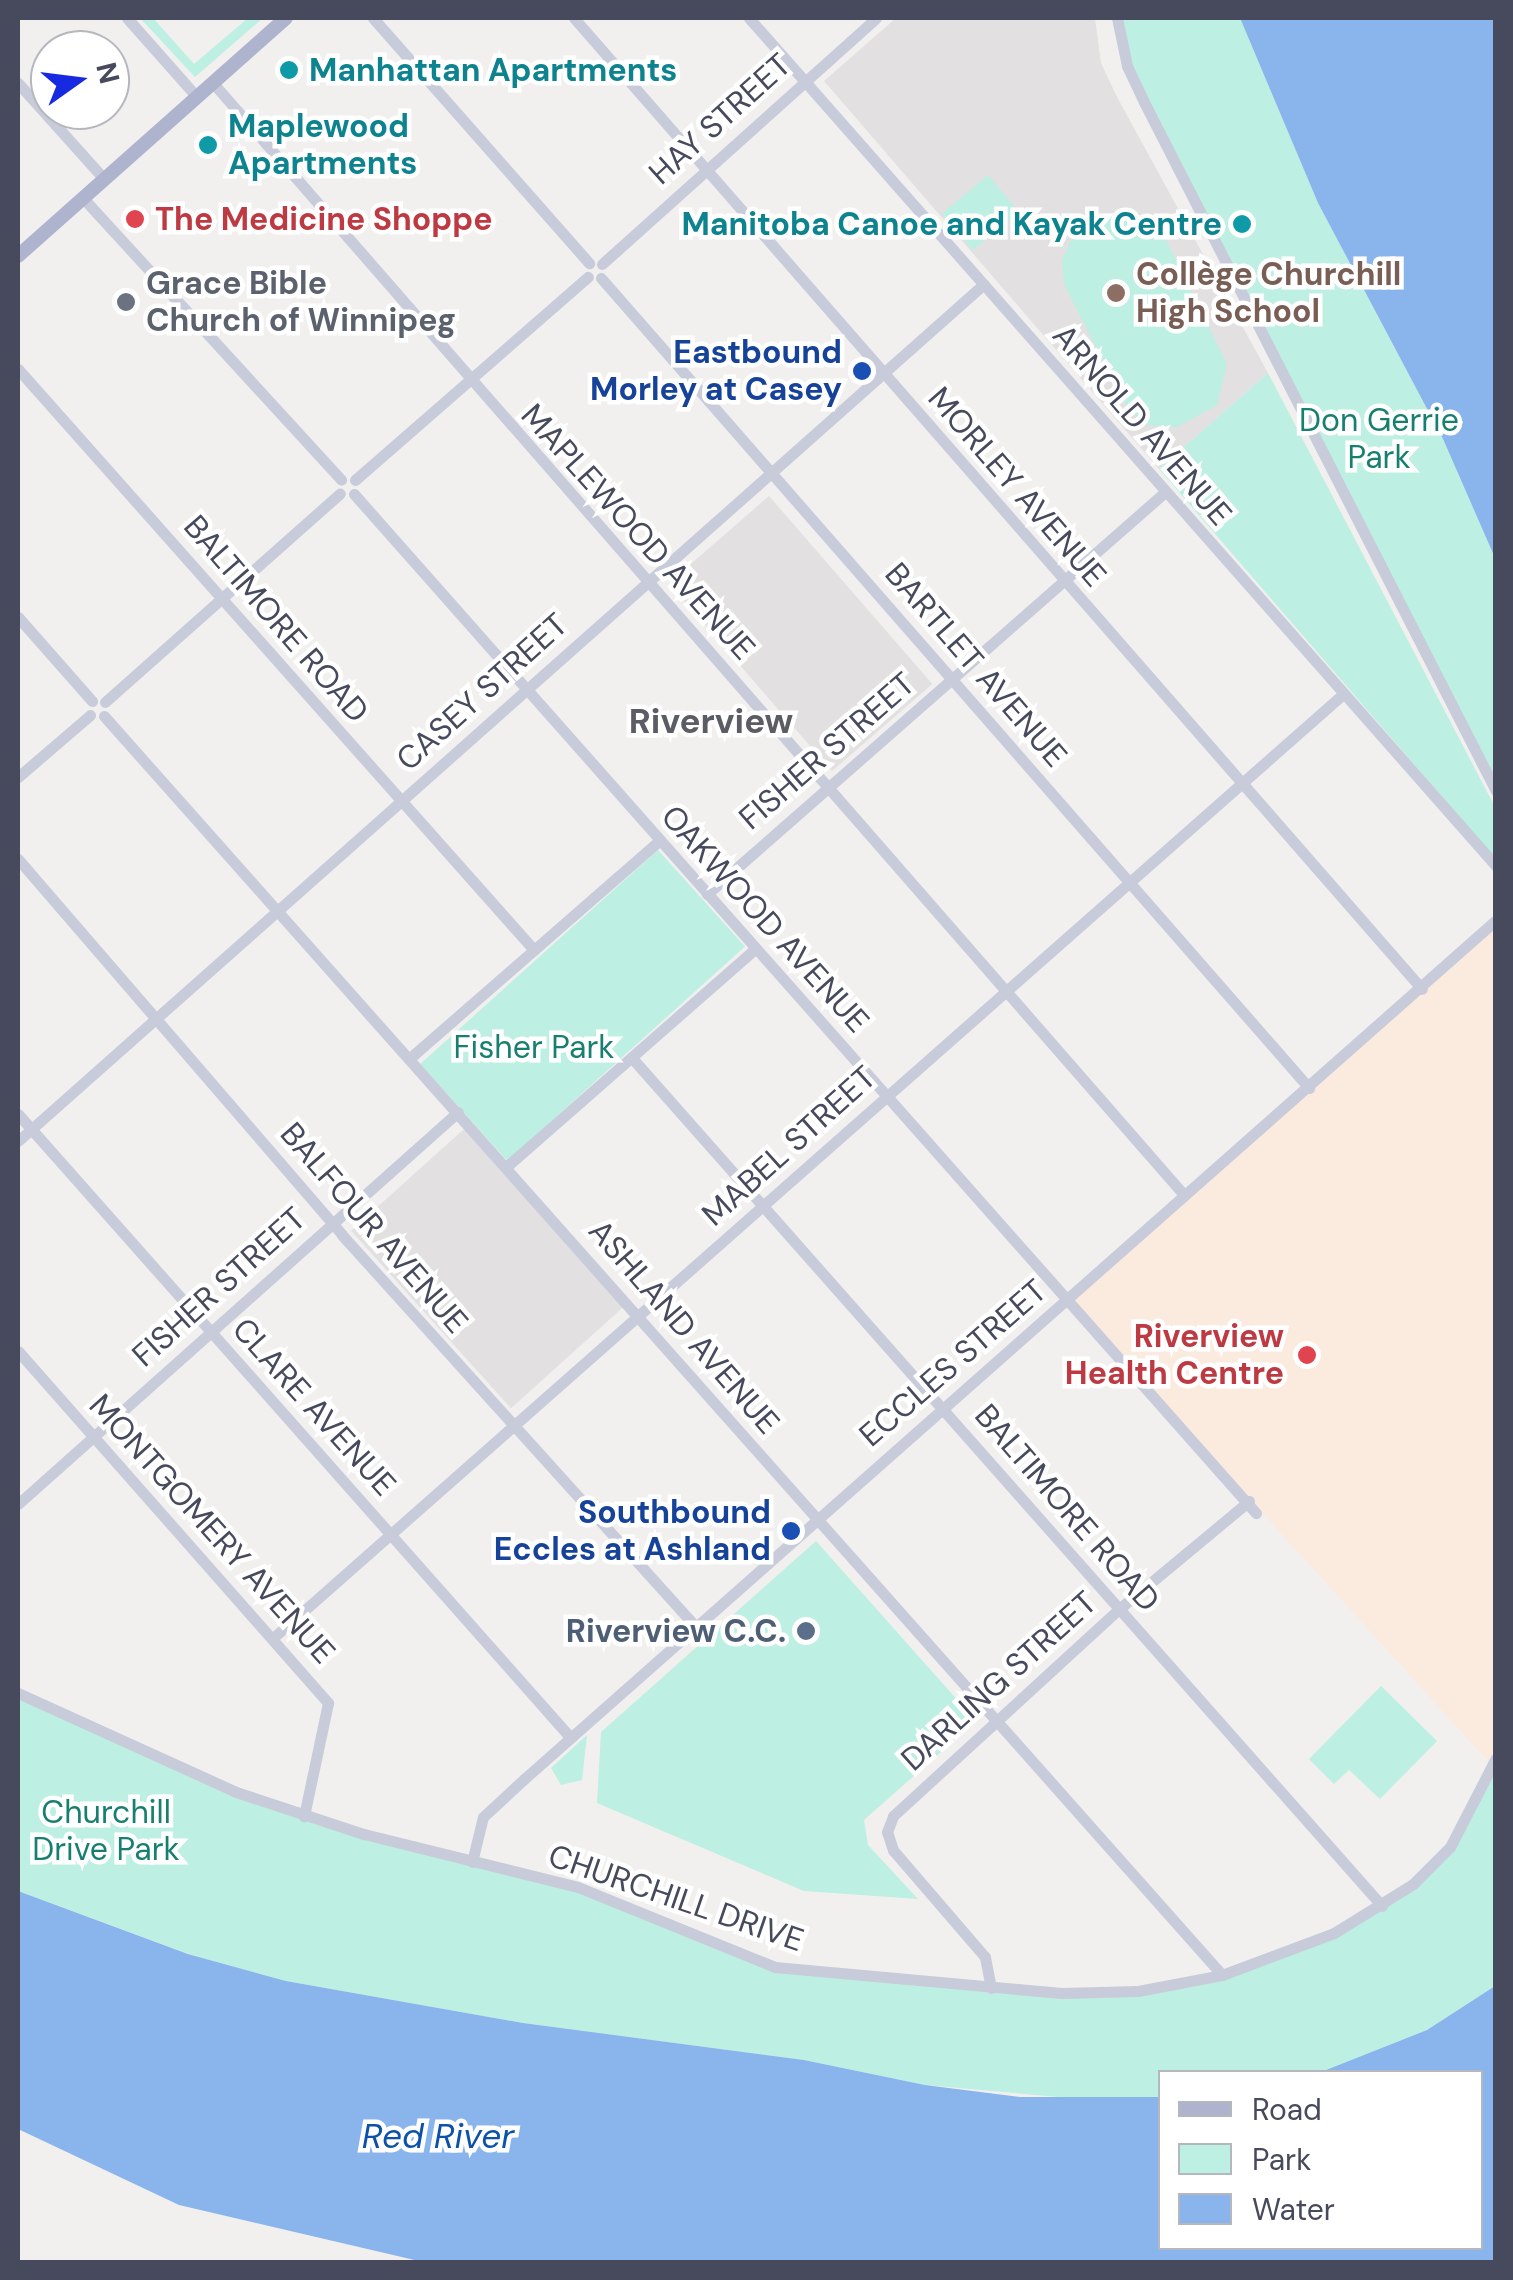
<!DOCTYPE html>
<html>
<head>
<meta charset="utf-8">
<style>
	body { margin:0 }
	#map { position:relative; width:1513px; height:2280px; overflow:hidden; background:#f1f0ef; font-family:"DM Sans",sans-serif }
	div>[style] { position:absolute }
	.education>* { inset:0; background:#e2e0e1; transform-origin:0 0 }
	.medical>* { inset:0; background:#fbebdf }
	.green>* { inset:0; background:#bdefe2; transform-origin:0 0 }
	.water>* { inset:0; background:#8ab5ec }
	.minor>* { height:11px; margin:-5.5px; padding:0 5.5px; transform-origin:5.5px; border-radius:5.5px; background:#c8cbd9 }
	.major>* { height:14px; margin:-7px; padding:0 7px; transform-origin:7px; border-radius:7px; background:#aeb3ce }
	.dots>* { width:28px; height:28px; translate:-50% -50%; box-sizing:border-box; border:5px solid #fff; border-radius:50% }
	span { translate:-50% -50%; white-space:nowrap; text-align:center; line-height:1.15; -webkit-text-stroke:9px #fff; paint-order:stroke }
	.culture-label { font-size:32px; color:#0d838f; font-weight:700 }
	.left { translate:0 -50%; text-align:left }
	.right { translate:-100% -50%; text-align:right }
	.street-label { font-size:32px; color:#474a5c }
	.health-label { font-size:32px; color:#be3a42; font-weight:700 }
	.education-label { font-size:32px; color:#785e54; font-weight:700 }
	.worship-label { font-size:32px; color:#5b616d; font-weight:700 }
	.transit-label { font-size:32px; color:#164399; font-weight:700 }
	.park-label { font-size:32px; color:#177f6f }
	.service-label { font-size:32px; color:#4e5e75; font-weight:700 }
	.neighbourhood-label { font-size:35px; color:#5b5c64; font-weight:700 }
	.water-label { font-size:35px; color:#0c51aa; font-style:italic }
	.frame { position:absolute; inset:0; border:20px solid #474a5c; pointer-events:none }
	.legend { position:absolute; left:1158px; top:2070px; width:325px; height:180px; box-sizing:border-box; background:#fff; border:2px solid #b5b7be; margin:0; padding:12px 18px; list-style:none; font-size:30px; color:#474a5c }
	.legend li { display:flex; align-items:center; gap:20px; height:50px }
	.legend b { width:50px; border:2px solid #b5b7be }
	.north { position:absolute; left:30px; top:30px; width:100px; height:100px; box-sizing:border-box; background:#fff; border:2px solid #b5b7be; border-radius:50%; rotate:76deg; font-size:28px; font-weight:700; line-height:40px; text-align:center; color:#474a5c }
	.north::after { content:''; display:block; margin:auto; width:35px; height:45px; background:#1829e2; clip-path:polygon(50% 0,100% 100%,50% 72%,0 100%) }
</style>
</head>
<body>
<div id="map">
	<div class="education">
		<i style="clip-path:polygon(896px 18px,1095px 18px,1101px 63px,1117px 97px,1268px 373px,1159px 469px,824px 81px)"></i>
		<i style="left:769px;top:496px;width:249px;height:133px;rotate:49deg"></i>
		<i style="left:464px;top:1129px;width:239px;height:152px;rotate:48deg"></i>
	</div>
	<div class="medical">
		<i style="clip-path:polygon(1495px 920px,1496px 1758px,1493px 1767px,1069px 1300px)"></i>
	</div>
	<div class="green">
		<i style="clip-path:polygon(140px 18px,153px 18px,194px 64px,248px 18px,263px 18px,195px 77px)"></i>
		<i style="clip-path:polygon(1117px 18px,1240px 18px,1318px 203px,1443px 439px,1495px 558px,1495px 791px,1145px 104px)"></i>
		<i style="left:988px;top:175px;width:48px;height:60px;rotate:50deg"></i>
		<i style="clip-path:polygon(1123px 212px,1144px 218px,1165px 238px,1227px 364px,1217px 405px,1177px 427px,1146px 425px,1128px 410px,1064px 284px,1062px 261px,1071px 240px)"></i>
		<i style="clip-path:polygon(1268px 373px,1495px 807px,1495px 858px,1159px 469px)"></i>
		<i style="left:658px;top:850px;width:130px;height:320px;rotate:48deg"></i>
		<i style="clip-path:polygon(816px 1541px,976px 1721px,864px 1820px,868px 1845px,918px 1899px,804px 1891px,597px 1803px,601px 1732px)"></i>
		<i style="clip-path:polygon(1381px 1686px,1437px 1741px,1380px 1799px,1349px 1770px,1334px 1784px,1309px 1759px)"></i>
		<i style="clip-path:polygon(18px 1693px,304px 1816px,578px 1887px,775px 1967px,1110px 1993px,1257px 1966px,1382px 1906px,1450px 1847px,1495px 1758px,1495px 1986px,1427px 2030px,1321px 2072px,1160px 2072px,1160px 2097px,1092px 2100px,925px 2085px,804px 2060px,523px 2023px,286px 1981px,189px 1954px,18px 1891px)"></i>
		<i style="clip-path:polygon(587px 1735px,582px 1780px,561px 1785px,551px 1768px)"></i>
	</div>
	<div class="water">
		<i style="clip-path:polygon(1240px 18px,1495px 18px,1495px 558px,1443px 439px,1318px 203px)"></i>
		<i style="clip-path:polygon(18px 1891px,188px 1954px,286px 1981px,523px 2023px,804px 2060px,925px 2085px,1020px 2097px,1160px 2097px,1160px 2248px,1480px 2248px,1480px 2072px,1321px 2072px,1427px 2030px,1495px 1986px,1495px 2262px,423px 2262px,179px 2205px,18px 2129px)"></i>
	</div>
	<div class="minor">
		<i style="left:127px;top:18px;width:106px;rotate:48.5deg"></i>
		<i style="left:373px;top:18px;width:327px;rotate:48.6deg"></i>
		<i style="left:574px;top:18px;width:1289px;rotate:48.87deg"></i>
		<i style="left:749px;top:18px;width:1130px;rotate:48.62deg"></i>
		<i style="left:1117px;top:18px;width:49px;rotate:78.2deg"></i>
		<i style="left:1127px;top:66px;width:42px;rotate:64.7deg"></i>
		<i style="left:1145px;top:104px;width:771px;rotate:62.94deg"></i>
		<i style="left:18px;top:83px;width:129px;rotate:48.1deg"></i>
		<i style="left:213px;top:83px;width:1476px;rotate:48.87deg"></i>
		<i style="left:83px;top:198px;width:382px;rotate:47.5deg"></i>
		<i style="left:602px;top:264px;width:368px;rotate:-41.9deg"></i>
		<i style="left:601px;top:278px;width:1076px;rotate:48.84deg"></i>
		<i style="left:18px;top:369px;width:777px;rotate:48.39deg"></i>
		<i style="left:355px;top:480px;width:309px;rotate:-41.1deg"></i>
		<i style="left:354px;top:494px;width:1361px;rotate:48.49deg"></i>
		<i style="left:18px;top:617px;width:112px;rotate:48.6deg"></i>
		<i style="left:105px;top:702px;width:314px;rotate:-41.6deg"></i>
		<i style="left:104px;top:716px;width:1684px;rotate:48.39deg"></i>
		<i style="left:18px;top:777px;width:95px;rotate:-40.7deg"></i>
		<i style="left:18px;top:859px;width:496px;rotate:49.2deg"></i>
		<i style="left:342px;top:1235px;width:528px;rotate:47.92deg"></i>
		<i style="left:707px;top:894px;width:608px;rotate:-41.27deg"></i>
		<i style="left:410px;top:1058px;width:330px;rotate:-41.1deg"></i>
		<i style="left:632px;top:1058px;width:1132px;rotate:48.51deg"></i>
		<i style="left:18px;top:1114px;width:832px;rotate:48.46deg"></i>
		<i style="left:18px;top:1141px;width:1291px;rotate:-41.58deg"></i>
		<i style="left:506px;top:1167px;width:331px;rotate:-41.2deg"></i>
		<i style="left:18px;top:1351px;width:469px;rotate:48.6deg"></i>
		<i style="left:328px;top:1703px;width:116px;rotate:102deg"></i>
		<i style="left:18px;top:1504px;width:589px;rotate:-41.7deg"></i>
		<i style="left:273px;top:1638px;width:1425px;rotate:-41.42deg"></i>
		<i style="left:18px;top:1693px;width:239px;rotate:24.4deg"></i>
		<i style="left:236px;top:1792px;width:135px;rotate:18.2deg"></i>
		<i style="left:364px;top:1834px;width:220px;rotate:13.9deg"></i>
		<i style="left:578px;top:1887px;width:213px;rotate:22.1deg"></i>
		<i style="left:775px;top:1967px;width:288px;rotate:5.2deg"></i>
		<i style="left:1062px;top:1993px;width:76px;rotate:-1.5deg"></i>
		<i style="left:1138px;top:1991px;width:86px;rotate:-10.8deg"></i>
		<i style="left:1222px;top:1975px;width:120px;rotate:-20.6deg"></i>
		<i style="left:1334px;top:1933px;width:93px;rotate:-31.8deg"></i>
		<i style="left:1413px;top:1884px;width:52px;rotate:-45deg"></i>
		<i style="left:1450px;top:1847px;width:100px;rotate:-62.7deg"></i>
		<i style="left:472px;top:1862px;width:46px;rotate:-76.3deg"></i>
		<i style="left:483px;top:1817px;width:56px;rotate:-42.8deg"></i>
		<i style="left:524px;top:1779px;width:1297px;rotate:-41.47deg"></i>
		<i style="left:991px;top:1988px;width:32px;rotate:-101deg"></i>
		<i style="left:985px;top:1957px;width:141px;rotate:-130.7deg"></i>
		<i style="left:893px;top:1850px;width:19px;rotate:-108deg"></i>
		<i style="left:887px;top:1832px;width:17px;rotate:-69deg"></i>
		<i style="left:893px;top:1816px;width:306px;rotate:-42.5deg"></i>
		<i style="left:1119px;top:1609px;width:169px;rotate:-39.7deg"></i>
	</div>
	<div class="major">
		<i style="left:18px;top:256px;width:358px;rotate:-41.6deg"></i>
	</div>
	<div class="dots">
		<i style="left:289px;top:70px;background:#0f9aa8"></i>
		<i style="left:208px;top:145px;background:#0f9aa8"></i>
		<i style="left:135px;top:219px;background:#e0444e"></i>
		<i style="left:1242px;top:224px;background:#0f9aa8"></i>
		<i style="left:1116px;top:293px;background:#8d6e63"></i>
		<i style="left:126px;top:302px;background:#6b7280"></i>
		<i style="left:862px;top:371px;background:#1a4fb4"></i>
		<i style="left:1307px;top:1355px;background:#e0444e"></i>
		<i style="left:791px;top:1531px;background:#1a4fb4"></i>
		<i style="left:806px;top:1631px;background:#5c6f8a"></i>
	</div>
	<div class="culture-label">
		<span class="left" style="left:309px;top:70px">Manhattan Apartments</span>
		<span class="left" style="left:228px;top:145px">Maplewood<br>Apartments</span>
		<span class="right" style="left:1222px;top:224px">Manitoba Canoe and Kayak Centre</span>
	</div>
	<div class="street-label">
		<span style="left:720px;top:119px;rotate:-42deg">HAY STREET</span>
		<span style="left:1142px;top:425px;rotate:49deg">ARNOLD AVENUE</span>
		<span style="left:1017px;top:487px;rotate:49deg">MORLEY AVENUE</span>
		<span style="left:638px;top:532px;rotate:48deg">MAPLEWOOD AVENUE</span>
		<span style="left:276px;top:619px;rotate:49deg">BALTIMORE ROAD</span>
		<span style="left:976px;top:665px;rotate:49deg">BARTLET AVENUE</span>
		<span style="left:482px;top:692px;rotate:-42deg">CASEY STREET</span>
		<span style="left:827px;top:751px;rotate:-41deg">FISHER STREET</span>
		<span style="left:765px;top:919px;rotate:48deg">OAKWOOD AVENUE</span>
		<span style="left:789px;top:1146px;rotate:-42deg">MABEL STREET</span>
		<span style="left:374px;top:1228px;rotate:49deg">BALFOUR AVENUE</span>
		<span style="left:219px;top:1287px;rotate:-42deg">FISHER STREET</span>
		<span style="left:684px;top:1327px;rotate:49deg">ASHLAND AVENUE</span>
		<span style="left:953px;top:1363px;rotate:-41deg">ECCLES STREET</span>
		<span style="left:314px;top:1407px;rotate:48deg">CLARE AVENUE</span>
		<span style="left:1067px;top:1508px;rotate:49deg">BALTIMORE ROAD</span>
		<span style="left:212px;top:1529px;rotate:48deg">MONTGOMERY AVENUE</span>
		<span style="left:999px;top:1681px;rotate:-42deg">DARLING STREET</span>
		<span style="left:676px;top:1898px;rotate:19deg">CHURCHILL DRIVE</span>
	</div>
	<div class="health-label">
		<span class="left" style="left:155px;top:219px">The Medicine Shoppe</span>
		<span class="right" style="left:1284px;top:1355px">Riverview<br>Health Centre</span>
	</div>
	<div class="education-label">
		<span class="left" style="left:1136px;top:293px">Collège Churchill<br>High School</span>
	</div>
	<div class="worship-label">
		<span class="left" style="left:146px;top:302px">Grace Bible<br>Church of Winnipeg</span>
	</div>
	<div class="transit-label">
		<span class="right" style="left:842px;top:371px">Eastbound<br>Morley at Casey</span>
		<span class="right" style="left:771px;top:1531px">Southbound<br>Eccles at Ashland</span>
	</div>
	<div class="park-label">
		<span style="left:1379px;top:439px">Don Gerrie<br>Park</span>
		<span style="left:534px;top:1047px">Fisher Park</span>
		<span style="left:106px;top:1831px">Churchill<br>Drive Park</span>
	</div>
	<div class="service-label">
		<span class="right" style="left:786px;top:1631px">Riverview C.C.</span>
	</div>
	<div class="neighbourhood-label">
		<span style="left:711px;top:721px">Riverview</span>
	</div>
	<div class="water-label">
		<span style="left:438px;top:2136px">Red River</span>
	</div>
	<div class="frame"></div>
	<ul class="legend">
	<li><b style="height:12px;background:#aeb3ce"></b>Road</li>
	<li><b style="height:28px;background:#bdefe2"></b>Park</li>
	<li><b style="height:28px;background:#8ab5ec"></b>Water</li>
	</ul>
	<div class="north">N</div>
</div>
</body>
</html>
